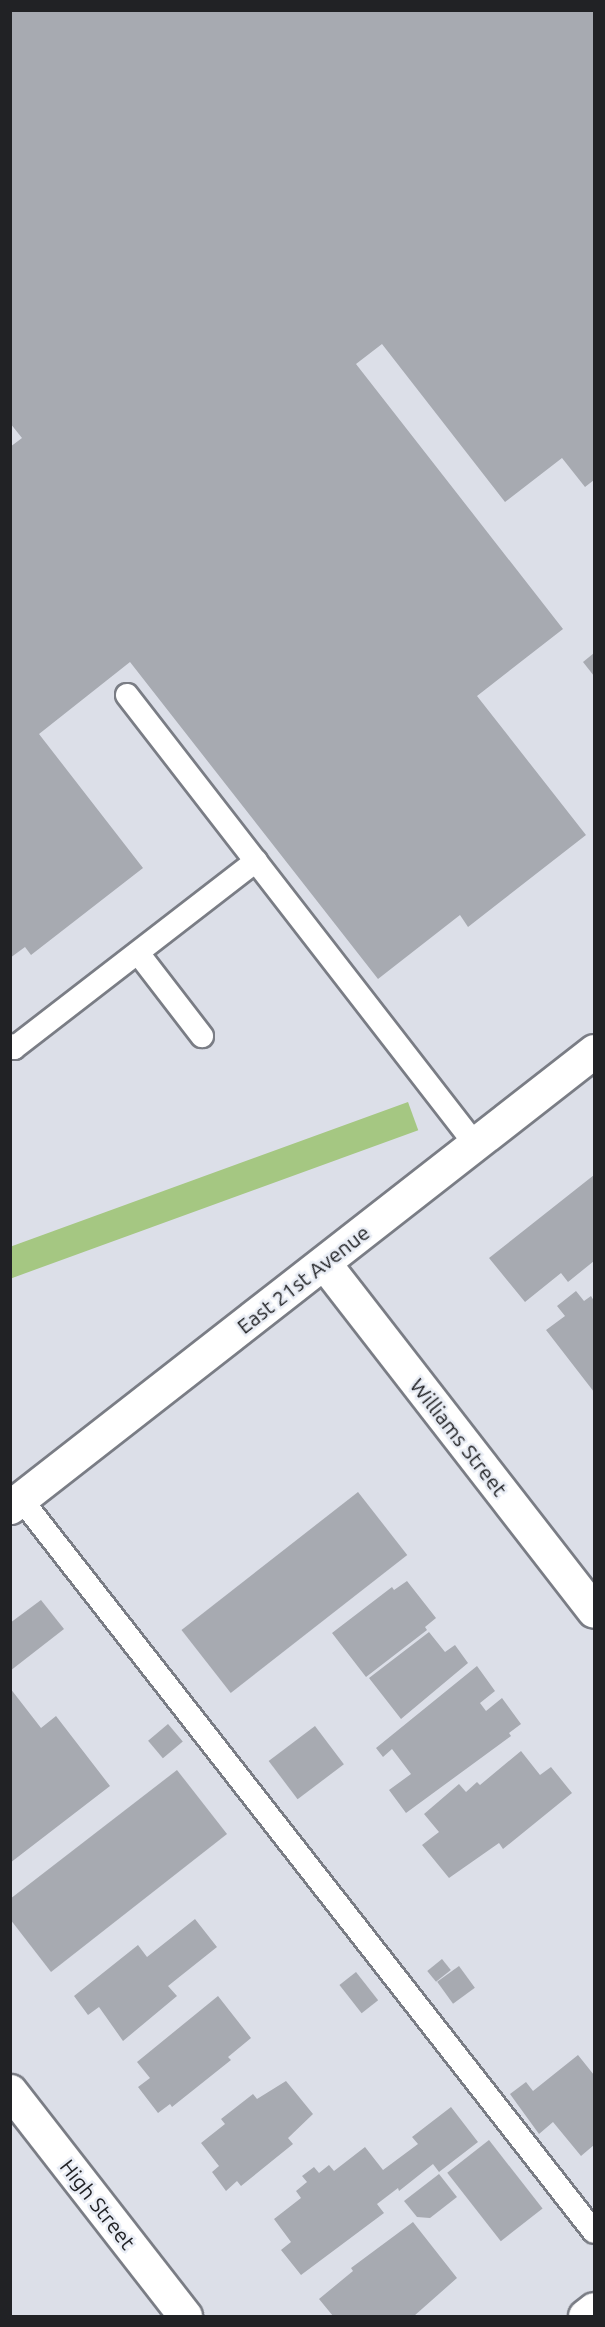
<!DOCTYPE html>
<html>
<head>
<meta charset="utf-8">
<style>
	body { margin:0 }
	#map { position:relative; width:605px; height:2327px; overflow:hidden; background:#dcdfe8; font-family:Ubuntu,sans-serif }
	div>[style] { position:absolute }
	.green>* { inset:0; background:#a5c782; transform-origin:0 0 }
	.building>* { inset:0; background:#a7aab1; transform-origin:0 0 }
	.roads { filter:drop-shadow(2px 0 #7a7d85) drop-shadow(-2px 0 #7a7d85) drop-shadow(0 2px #7a7d85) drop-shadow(0 -2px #7a7d85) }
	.service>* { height:22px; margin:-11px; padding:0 11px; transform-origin:11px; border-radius:11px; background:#fff }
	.minor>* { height:33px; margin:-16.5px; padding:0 16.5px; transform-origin:16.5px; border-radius:16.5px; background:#fff }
	.tertiary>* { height:33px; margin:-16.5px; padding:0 16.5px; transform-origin:16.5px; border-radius:16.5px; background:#fff }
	span { translate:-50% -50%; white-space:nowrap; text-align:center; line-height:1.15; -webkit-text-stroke:5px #e9edf5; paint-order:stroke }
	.street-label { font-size:21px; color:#212225 }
	.frame { position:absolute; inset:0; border:12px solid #212225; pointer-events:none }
</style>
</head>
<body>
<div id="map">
	<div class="green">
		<i style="left:408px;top:1102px;width:30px;height:504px;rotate:70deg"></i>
	</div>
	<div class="building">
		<i style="clip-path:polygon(10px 10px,594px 10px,594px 480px,585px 487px,562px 458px,505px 502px,382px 344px,356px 364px,563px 629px,477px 696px,586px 835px,468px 927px,460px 915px,378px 979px,130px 662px,39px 734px,143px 868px,31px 955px,25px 947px,10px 958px,10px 447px,22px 438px,10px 423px)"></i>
		<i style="clip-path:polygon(594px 653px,594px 676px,583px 662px)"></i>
		<i style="clip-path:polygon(594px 1175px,594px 1261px,568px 1282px,561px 1273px,525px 1302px,489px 1258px)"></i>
		<i style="clip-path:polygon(576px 1291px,584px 1301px,591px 1296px,594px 1301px,594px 1392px,546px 1330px,565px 1316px,557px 1306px)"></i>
		<i style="left:358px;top:1492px;width:80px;height:224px;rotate:52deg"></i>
		<i style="clip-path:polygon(407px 1581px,436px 1618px,425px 1627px,427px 1630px,366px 1677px,332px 1633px,392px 1587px,394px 1590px)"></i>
		<i style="clip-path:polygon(41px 1600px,64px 1629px,10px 1671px,10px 1623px)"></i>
		<i style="clip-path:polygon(429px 1632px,445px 1652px,455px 1645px,468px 1663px,401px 1719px,369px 1678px)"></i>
		<i style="clip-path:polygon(477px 1666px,495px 1691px,480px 1703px,486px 1711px,502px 1698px,521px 1724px,509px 1733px,511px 1736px,406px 1813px,389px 1790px,411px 1774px,392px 1749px,383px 1757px,376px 1748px)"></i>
		<i style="clip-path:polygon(10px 1688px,41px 1728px,56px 1716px,110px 1786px,10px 1863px)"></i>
		<i style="left:168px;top:1724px;width:23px;height:26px;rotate:50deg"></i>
		<i style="left:315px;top:1726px;width:48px;height:58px;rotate:53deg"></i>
		<i style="clip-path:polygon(521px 1751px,540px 1775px,551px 1767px,572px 1793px,503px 1849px,499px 1843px,449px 1878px,422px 1845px,439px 1832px,424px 1814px,459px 1784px,466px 1792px,477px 1782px,480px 1785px)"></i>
		<i style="clip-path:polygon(177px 1770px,227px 1834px,51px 1972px,10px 1919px,10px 1899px)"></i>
		<i style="clip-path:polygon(195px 1919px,217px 1947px,168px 1986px,177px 1996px,123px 2041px,99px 2007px,88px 2015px,74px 1996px,138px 1945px,147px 1957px)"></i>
		<i style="left:442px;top:1959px;width:14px;height:19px;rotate:51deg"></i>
		<i style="left:459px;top:1966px;width:27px;height:27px;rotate:54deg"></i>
		<i style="left:356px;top:1972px;width:36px;height:21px;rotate:52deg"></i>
		<i style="clip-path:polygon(218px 1996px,251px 2038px,228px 2057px,231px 2060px,172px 2107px,170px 2104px,158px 2113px,138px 2087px,150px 2078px,137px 2062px)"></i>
		<i style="clip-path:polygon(578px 2055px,594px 2075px,594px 2145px,581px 2156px,553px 2122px,539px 2134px,510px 2094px,526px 2082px,533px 2091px)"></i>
		<i style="clip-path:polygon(286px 2081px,313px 2114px,288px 2138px,293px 2144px,241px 2186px,237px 2181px,226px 2191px,212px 2172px,219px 2166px,201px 2143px,225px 2124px,221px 2119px,253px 2094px,257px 2099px)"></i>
		<i style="clip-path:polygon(451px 2107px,478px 2142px,439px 2172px,433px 2164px,399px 2191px,398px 2188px,377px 2204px,384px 2213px,301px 2275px,281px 2250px,291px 2242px,274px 2219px,301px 2198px,296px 2191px,307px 2182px,302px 2176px,314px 2167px,319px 2173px,329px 2165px,334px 2171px,365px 2147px,383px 2170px,418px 2144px,412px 2137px)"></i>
		<i style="left:489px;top:2140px;width:87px;height:53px;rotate:52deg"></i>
		<i style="clip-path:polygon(439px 2174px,457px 2197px,430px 2218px,417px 2217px,404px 2201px)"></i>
		<i style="clip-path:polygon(413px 2222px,457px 2278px,414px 2316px,333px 2316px,319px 2299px,353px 2271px,351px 2268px)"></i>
	</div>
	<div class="roads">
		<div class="service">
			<i style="left:127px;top:695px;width:568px;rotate:52.22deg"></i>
			<i style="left:138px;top:953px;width:105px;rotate:52.4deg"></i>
			<i style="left:10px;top:1045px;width:5px;rotate:37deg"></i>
			<i style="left:14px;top:1048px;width:306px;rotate:-37.7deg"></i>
			<i style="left:21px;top:1499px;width:930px;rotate:51.98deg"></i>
		</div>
		<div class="minor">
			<i style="left:324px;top:1263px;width:440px;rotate:52.2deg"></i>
			<i style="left:10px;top:1507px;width:741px;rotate:-37.98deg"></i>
		</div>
		<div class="tertiary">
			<i style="left:10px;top:2091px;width:285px;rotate:52.1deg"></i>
			<i style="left:585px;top:2316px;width:11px;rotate:-38deg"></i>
		</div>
	</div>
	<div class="street-label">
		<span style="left:303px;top:1279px;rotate:-38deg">East 21st Avenue</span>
		<span style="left:459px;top:1437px;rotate:52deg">Williams Street</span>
		<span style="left:98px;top:2204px;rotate:52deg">High Street</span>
	</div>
	<div class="frame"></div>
</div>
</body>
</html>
